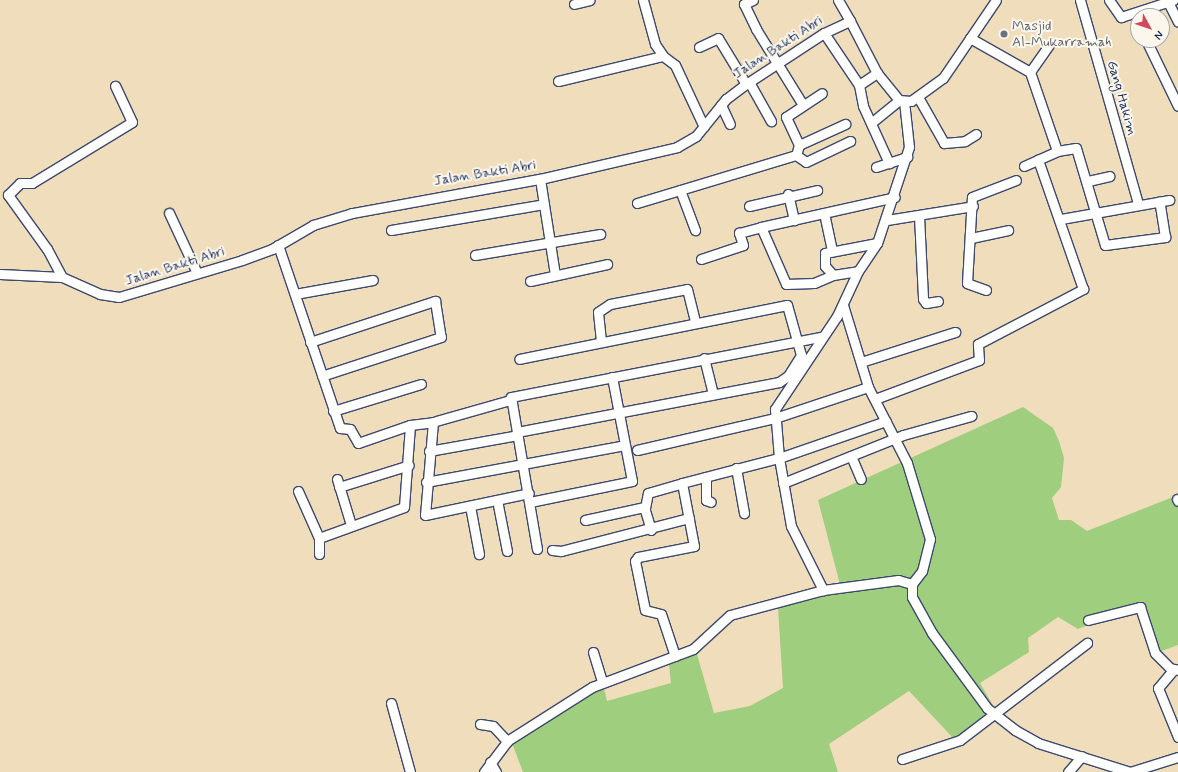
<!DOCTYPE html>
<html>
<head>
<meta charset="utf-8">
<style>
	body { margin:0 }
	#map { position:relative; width:1178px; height:772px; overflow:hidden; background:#efddbb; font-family:Mynerve,sans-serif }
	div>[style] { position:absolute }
	.green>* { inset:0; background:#9fcf7e }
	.roads { filter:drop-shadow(1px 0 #3b496c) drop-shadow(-1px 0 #3b496c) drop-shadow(0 1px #3b496c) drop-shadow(0 -1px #3b496c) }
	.minor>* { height:9px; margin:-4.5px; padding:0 4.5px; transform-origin:4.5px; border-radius:4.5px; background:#fff }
	.dots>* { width:11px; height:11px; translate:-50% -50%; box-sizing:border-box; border:2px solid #fbf7ec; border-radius:50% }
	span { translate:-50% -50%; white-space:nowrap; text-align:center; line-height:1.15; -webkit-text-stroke:4px #fbf7ec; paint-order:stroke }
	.worship-label { font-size:14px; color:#5b616d }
	.left { translate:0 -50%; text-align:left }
	.street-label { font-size:14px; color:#1b2f5e }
	.north { position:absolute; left:1130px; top:8px; width:40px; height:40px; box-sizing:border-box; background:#fbf7ec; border:1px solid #a1a7b3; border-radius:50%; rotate:130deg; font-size:11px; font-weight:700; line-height:16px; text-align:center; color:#1b2f5e }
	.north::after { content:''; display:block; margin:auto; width:14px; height:18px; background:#d1495b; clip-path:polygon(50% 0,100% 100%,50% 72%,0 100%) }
</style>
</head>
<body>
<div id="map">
	<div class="green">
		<i style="clip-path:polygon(1023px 407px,1053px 428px,1059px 441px,1064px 458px,1061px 487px,1052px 498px,1059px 520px,1071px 520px,1087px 531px,1178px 495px,1178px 645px,1159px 652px,1142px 602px,1087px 619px,1088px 625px,1078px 629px,1058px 617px,1028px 638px,1029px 652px,980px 683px,995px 709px,954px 739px,909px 691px,829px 744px,838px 772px,523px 772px,512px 743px,603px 685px,607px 701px,671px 683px,669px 665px,696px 651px,714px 713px,750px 706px,783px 688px,778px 608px,842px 592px,818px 500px)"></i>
	</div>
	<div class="roads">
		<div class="minor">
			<i style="left:643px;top:0;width:46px;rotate:74.7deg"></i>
			<i style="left:655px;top:44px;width:14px;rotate:56deg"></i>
			<i style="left:663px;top:56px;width:15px;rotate:37deg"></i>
			<i style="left:675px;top:65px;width:68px;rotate:64.9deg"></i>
			<i style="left:753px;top:0;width:10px;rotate:156deg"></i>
			<i style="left:744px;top:4px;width:28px;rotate:64deg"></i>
			<i style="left:756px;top:29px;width:89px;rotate:58.3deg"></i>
			<i style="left:838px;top:0;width:24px;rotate:60deg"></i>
			<i style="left:1080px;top:0;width:212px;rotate:74.1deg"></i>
			<i style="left:1109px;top:0;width:21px;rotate:55deg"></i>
			<i style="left:1121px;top:17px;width:55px;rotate:-18.1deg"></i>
			<i style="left:1168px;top:2px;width:22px;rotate:63deg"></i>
			<i style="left:574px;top:4px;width:16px;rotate:-14deg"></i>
			<i style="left:824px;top:33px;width:63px;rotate:56.1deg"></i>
			<i style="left:859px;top:85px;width:21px;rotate:79deg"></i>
			<i style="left:863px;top:106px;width:63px;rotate:65.5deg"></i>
			<i style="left:970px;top:38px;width:69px;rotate:29.5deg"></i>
			<i style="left:1030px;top:72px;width:83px;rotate:71.1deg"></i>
			<i style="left:1146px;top:40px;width:73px;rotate:64.1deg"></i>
			<i style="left:699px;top:47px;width:21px;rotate:-25deg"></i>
			<i style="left:718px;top:38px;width:54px;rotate:58.7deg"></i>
			<i style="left:1030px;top:72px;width:33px;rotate:-55deg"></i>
			<i style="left:558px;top:81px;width:108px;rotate:-13.4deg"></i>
			<i style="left:749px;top:82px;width:45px;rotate:60.6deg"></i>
			<i style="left:859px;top:85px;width:22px;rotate:-34deg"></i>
			<i style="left:918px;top:97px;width:53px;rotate:60.5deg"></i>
			<i style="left:944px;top:143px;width:21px;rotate:-5deg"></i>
			<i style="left:965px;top:141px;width:13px;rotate:-32deg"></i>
			<i style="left:904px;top:101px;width:46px;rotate:83.8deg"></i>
			<i style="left:909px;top:147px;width:101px;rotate:108.4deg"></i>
			<i style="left:877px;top:243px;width:34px;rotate:124deg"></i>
			<i style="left:858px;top:271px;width:50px;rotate:115deg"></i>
			<i style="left:837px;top:316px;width:112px;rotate:123.7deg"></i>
			<i style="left:775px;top:409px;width:49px;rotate:85.3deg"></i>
			<i style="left:779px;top:458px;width:69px;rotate:80deg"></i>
			<i style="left:791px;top:526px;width:72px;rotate:63.4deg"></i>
			<i style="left:823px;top:590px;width:76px;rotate:-7.6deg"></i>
			<i style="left:898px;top:580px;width:15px;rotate:16deg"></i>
			<i style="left:912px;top:584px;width:13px;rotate:90deg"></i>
			<i style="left:912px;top:597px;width:41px;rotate:60.9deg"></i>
			<i style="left:932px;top:633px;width:93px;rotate:53.7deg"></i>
			<i style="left:987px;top:708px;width:36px;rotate:38deg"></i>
			<i style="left:1015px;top:730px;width:26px;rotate:29deg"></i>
			<i style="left:1038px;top:743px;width:96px;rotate:17.5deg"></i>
			<i style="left:1130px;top:772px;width:50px;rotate:-17.4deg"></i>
			<i style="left:721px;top:105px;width:21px;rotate:65deg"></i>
			<i style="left:871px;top:123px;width:36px;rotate:-39deg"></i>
			<i style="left:799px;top:145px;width:51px;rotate:-24.5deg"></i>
			<i style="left:796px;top:155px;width:12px;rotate:35deg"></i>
			<i style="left:806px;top:162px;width:49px;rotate:-25.5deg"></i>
			<i style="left:1024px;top:166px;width:36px;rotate:-24deg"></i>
			<i style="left:1057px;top:151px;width:19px;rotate:-9deg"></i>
			<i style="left:1076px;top:148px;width:101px;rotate:73.4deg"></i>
			<i style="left:1105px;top:245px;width:61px;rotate:-7.6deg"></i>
			<i style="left:1165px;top:237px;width:36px;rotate:-99deg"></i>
			<i style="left:876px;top:167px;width:33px;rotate:-18deg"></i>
			<i style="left:540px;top:179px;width:97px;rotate:81.1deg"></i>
			<i style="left:1088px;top:181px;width:22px;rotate:-13deg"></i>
			<i style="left:680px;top:190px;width:43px;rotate:69.4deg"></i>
			<i style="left:788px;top:194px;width:27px;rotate:77deg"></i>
			<i style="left:637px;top:203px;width:166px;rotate:-16.8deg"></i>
			<i style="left:796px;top:155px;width:10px;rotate:-73deg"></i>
			<i style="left:799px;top:145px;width:31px;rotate:-115deg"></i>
			<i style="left:786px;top:117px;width:43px;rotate:-33.7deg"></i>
			<i style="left:749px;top:206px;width:70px;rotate:-13.2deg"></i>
			<i style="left:169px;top:213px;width:66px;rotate:65deg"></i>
			<i style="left:824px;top:213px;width:39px;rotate:78deg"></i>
			<i style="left:919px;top:216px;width:83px;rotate:87.2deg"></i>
			<i style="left:923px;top:299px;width:5px;rotate:53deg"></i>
			<i style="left:926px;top:303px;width:12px;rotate:-9deg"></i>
			<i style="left:1061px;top:219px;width:110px;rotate:-10deg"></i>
			<i style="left:887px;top:220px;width:87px;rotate:-9.2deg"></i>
			<i style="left:761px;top:227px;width:137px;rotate:-12.6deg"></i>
			<i style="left:391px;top:230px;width:155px;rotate:-9.6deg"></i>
			<i style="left:971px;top:238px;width:38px;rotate:-12deg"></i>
			<i style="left:278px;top:245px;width:193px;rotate:71.3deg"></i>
			<i style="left:340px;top:428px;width:10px;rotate:6deg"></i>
			<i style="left:350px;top:429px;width:16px;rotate:60deg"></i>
			<i style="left:358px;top:443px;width:55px;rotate:-19.1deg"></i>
			<i style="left:410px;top:425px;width:23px;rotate:-7deg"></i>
			<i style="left:433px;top:422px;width:93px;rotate:94.9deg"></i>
			<i style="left:425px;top:515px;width:106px;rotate:-11.9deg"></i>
			<i style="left:475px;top:255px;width:127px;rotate:-9.5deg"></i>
			<i style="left:701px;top:259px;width:44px;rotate:-18.4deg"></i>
			<i style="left:743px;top:245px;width:13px;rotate:-108deg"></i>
			<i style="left:739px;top:233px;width:23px;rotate:-15deg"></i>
			<i style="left:761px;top:227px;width:62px;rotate:66.3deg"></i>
			<i style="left:786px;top:284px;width:28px;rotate:-2deg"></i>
			<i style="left:814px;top:283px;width:21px;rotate:-23deg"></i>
			<i style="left:833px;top:275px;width:25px;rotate:-9deg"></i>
			<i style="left:0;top:274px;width:62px;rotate:2.8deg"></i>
			<i style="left:62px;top:277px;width:42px;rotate:24.1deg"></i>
			<i style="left:100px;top:294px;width:19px;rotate:9deg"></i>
			<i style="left:119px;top:297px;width:128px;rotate:-16.7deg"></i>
			<i style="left:242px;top:260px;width:32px;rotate:-20deg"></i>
			<i style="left:272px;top:249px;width:48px;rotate:-30.3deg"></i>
			<i style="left:313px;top:225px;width:41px;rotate:-17.1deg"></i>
			<i style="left:352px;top:213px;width:191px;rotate:-10.3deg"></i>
			<i style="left:540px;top:179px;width:141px;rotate:-13.1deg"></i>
			<i style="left:677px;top:147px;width:22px;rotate:-30deg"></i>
			<i style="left:696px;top:136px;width:48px;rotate:-51deg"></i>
			<i style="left:726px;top:99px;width:25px;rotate:-37deg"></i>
			<i style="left:746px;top:84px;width:93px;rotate:-33.2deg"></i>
			<i style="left:824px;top:33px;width:29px;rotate:-25deg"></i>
			<i style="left:850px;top:21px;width:59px;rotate:62.6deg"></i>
			<i style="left:877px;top:73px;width:35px;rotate:51deg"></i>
			<i style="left:899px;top:100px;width:12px;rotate:5deg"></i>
			<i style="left:911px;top:101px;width:39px;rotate:-36deg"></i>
			<i style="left:943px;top:78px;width:94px;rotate:-55.8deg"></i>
			<i style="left:833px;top:275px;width:12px;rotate:-132deg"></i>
			<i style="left:825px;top:266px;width:13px;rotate:-90deg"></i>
			<i style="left:825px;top:253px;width:53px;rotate:-10.9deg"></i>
			<i style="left:62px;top:277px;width:32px;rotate:-118deg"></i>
			<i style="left:47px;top:249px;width:67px;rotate:-125.8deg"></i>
			<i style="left:8px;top:195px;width:17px;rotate:-45deg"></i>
			<i style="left:20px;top:183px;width:12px"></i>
			<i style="left:32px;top:183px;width:117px;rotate:-31.4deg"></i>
			<i style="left:132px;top:122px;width:40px;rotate:-115deg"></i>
			<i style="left:530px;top:281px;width:79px;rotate:-12.4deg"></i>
			<i style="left:986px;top:290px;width:20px;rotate:-160deg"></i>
			<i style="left:967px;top:283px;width:86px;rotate:-86.7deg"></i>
			<i style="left:972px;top:197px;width:47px;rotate:-21.1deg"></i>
			<i style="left:295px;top:294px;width:79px;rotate:-10.2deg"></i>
			<i style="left:843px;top:305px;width:86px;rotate:73deg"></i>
			<i style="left:868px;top:387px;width:85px;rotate:62.8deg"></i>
			<i style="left:907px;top:463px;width:79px;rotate:73.2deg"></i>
			<i style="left:930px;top:539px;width:33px;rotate:104deg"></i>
			<i style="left:922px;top:571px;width:16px;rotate:128deg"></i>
			<i style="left:601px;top:341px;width:29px;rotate:-96deg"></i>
			<i style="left:598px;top:312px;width:14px;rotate:-34deg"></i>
			<i style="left:610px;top:304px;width:78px;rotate:-11deg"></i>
			<i style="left:687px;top:289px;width:34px;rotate:76deg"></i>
			<i style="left:310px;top:342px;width:132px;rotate:-18.2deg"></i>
			<i style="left:435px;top:301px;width:36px;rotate:81deg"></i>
			<i style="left:441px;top:337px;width:125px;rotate:161.9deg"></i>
			<i style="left:704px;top:358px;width:37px;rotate:76deg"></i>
			<i style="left:861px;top:362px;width:99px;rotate:-17.7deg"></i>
			<i style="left:875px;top:399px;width:111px;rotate:-20.6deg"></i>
			<i style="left:979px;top:360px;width:16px;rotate:-94deg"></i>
			<i style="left:978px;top:344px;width:119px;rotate:-27.6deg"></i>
			<i style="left:1083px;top:289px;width:137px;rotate:-109.2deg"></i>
			<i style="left:333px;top:411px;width:92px;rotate:-17.1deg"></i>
			<i style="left:436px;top:421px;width:77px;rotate:-15.8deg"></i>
			<i style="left:517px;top:432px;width:267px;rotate:-10.8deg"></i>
			<i style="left:779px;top:382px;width:11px;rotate:-34deg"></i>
			<i style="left:788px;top:376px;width:25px;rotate:-58deg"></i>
			<i style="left:801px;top:355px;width:52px;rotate:-105.6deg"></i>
			<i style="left:787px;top:305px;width:273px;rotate:168.6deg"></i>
			<i style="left:637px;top:450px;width:142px;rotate:-13.1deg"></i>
			<i style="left:775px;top:418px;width:98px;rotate:-18.4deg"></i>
			<i style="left:429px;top:451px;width:90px;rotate:-10.2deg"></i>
			<i style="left:851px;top:456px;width:25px;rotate:67deg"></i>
			<i style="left:736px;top:468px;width:46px;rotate:79.9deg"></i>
			<i style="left:706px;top:477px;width:23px;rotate:90deg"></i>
			<i style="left:706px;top:500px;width:5px;rotate:22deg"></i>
			<i style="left:337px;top:479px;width:48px;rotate:73.1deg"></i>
			<i style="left:426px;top:482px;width:202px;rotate:-10.5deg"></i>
			<i style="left:783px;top:483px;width:129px;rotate:-21.8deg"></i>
			<i style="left:903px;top:435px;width:71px;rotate:-15.6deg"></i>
			<i style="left:339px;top:487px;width:73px;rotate:-17.4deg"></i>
			<i style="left:298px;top:491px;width:51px;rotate:65.9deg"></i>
			<i style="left:319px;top:538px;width:16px;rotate:90deg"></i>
			<i style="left:1177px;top:499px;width:2px;rotate:63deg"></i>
			<i style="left:497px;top:500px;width:52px;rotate:78.9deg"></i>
			<i style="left:530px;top:502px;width:104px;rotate:-11.6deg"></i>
			<i style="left:632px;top:481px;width:106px;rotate:-100.9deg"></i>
			<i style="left:470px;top:506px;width:49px;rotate:79.4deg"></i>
			<i style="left:645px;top:508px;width:15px;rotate:-79deg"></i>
			<i style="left:648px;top:493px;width:35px;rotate:-16deg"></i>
			<i style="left:585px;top:520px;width:60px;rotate:-12.4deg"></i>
			<i style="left:644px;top:507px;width:24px;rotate:73deg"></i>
			<i style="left:319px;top:538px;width:90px;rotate:-20deg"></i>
			<i style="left:404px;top:507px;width:82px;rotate:-85.8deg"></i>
			<i style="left:537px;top:549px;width:154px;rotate:-99.7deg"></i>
			<i style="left:511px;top:397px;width:316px;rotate:-11deg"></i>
			<i style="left:552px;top:550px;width:9px;rotate:6deg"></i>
			<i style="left:561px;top:551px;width:132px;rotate:-14.5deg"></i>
			<i style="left:1088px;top:620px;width:54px;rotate:-14deg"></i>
			<i style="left:1140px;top:607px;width:48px;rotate:71.9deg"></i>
			<i style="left:1155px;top:653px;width:21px;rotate:45deg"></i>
			<i style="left:1170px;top:668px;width:8px;rotate:14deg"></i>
			<i style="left:593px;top:652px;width:30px;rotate:73deg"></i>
			<i style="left:675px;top:656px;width:44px;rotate:-108.4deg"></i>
			<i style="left:661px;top:614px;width:16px;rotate:-166deg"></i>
			<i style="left:645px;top:610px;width:50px;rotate:-101.5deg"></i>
			<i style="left:635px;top:561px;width:5px;rotate:-53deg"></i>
			<i style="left:638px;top:557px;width:57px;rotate:-11.1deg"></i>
			<i style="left:694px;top:546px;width:64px;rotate:-100.8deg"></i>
			<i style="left:682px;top:483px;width:100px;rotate:-14.5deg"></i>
			<i style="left:779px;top:458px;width:113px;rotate:-19.1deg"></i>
			<i style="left:1174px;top:669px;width:25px;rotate:130deg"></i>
			<i style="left:1158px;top:688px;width:53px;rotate:67.8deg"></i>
			<i style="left:391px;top:703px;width:72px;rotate:74.6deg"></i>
			<i style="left:480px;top:724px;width:13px;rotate:9deg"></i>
			<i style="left:493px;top:726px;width:21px;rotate:47deg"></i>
			<i style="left:902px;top:759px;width:61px;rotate:-18.1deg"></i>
			<i style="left:960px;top:740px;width:160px;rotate:-37.4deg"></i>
			<i style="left:490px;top:762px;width:12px;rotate:59deg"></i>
			<i style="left:484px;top:772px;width:39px;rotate:-53deg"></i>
			<i style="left:507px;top:741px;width:101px;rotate:-32.4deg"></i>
			<i style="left:592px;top:687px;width:108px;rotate:-20.6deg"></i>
			<i style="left:693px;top:649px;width:50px;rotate:-42.6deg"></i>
			<i style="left:730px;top:615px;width:96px;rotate:-15deg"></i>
			<i style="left:1068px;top:772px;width:21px;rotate:-49deg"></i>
		</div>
	</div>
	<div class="dots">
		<i style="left:1004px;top:34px;background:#6b7280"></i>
	</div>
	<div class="worship-label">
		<span class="left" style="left:1012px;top:34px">Masjid<br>Al-Mukarramah</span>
	</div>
	<div class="street-label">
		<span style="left:778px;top:47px;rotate:-33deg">Jalan Bakti Abri</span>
		<span style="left:1122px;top:98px;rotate:74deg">Gang Hakim</span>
		<span style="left:485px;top:173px;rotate:-9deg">Jalan Bakti Abri</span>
		<span style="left:175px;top:266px;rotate:-17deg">Jalan Bakti Abri</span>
	</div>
	<div class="north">N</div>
</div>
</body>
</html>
